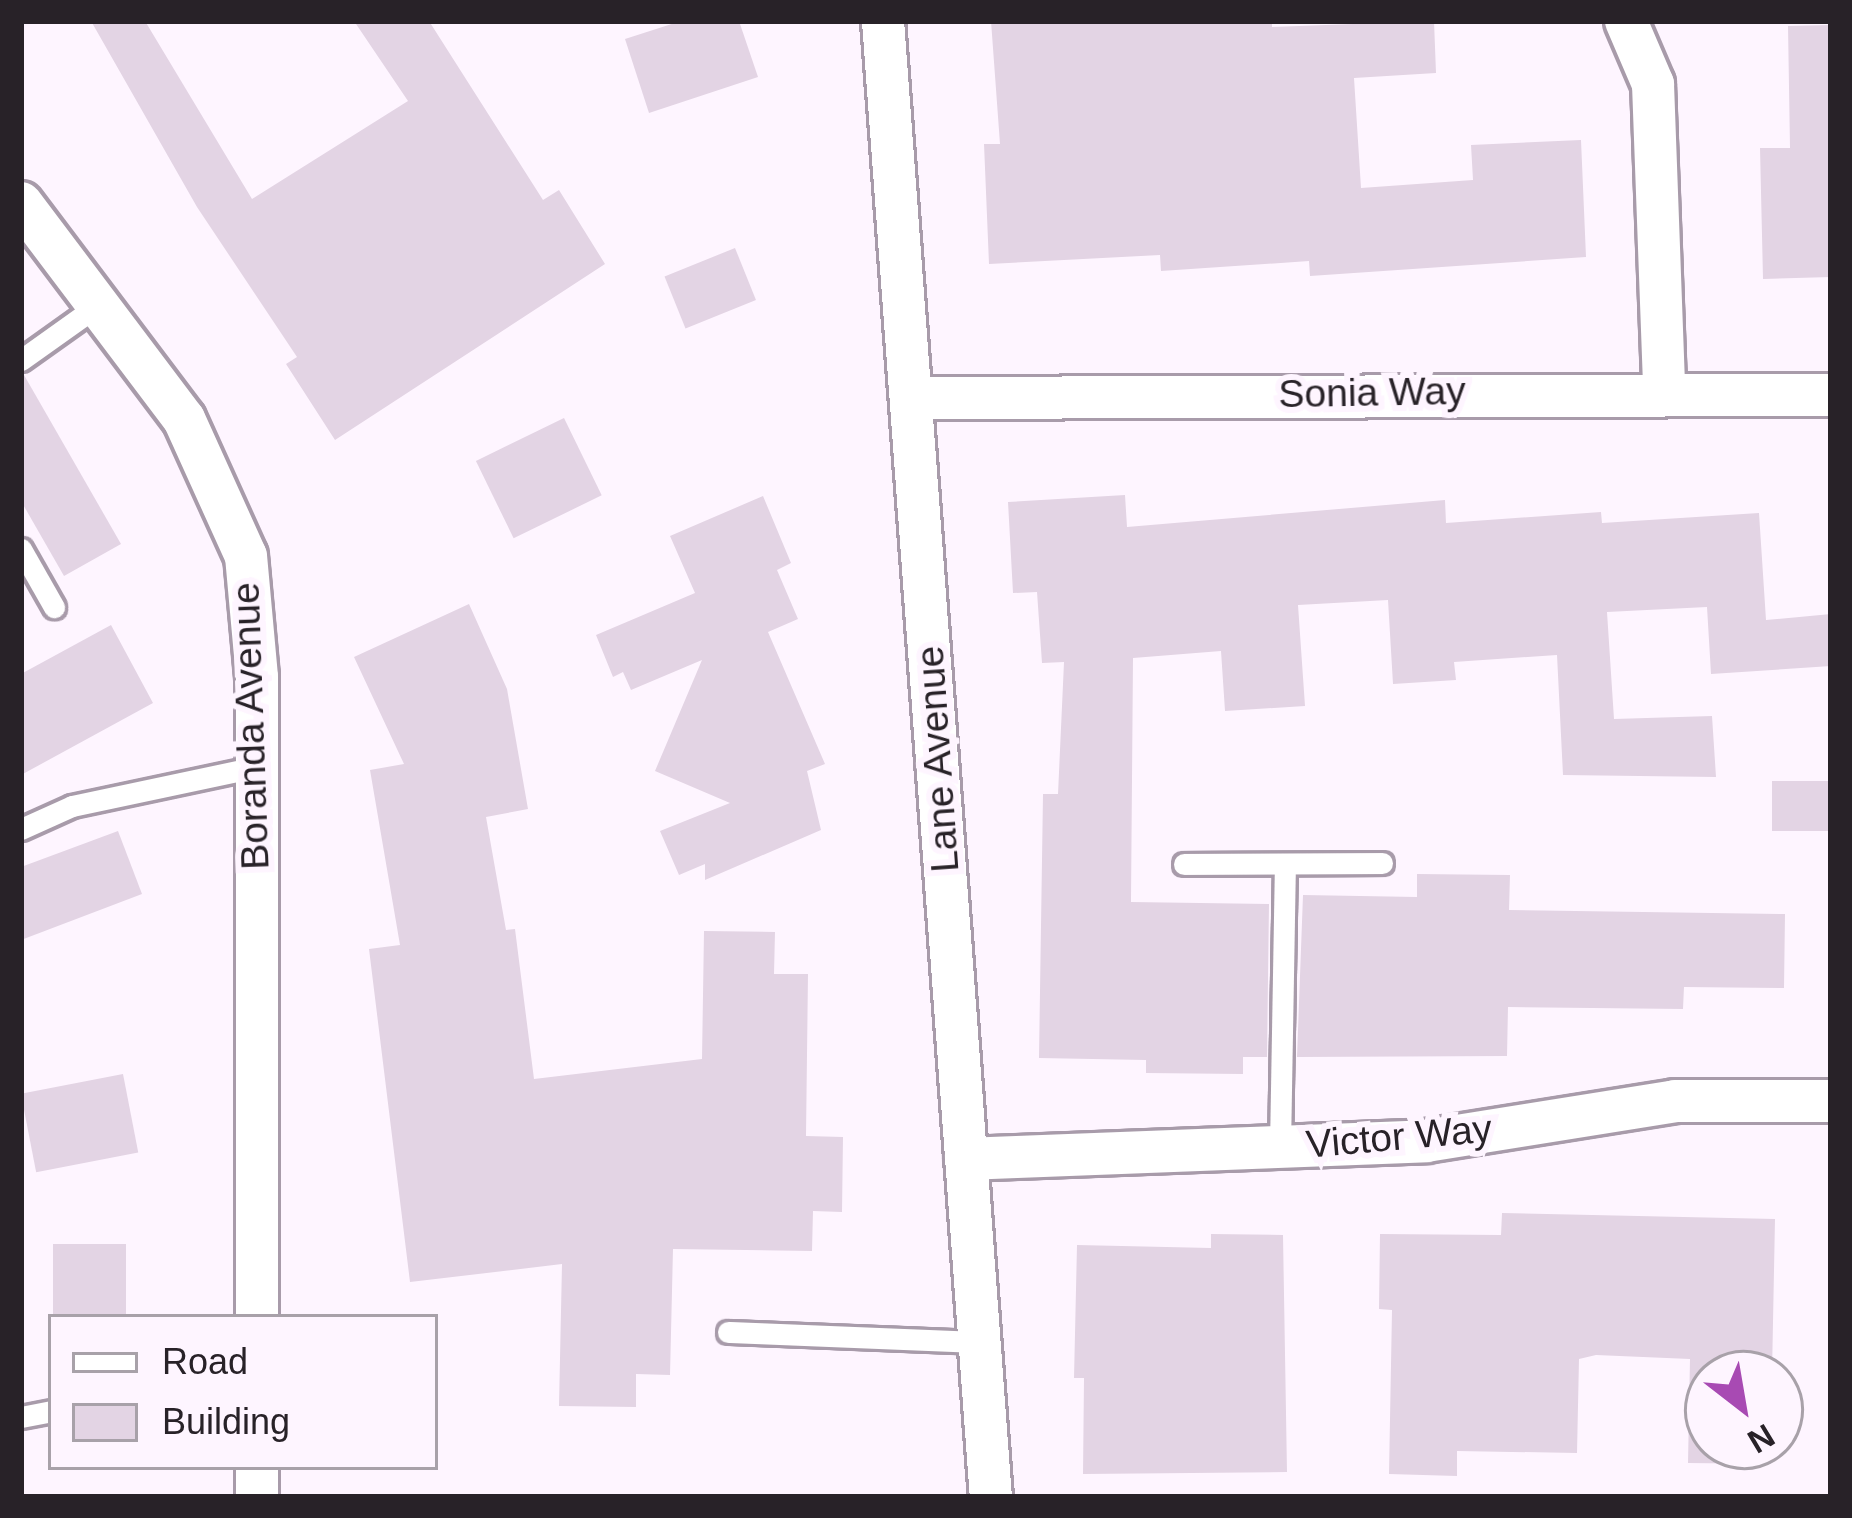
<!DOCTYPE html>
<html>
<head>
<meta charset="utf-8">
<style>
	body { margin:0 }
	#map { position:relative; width:1852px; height:1518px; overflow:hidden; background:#fef5ff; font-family:Helvetica,sans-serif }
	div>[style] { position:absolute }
	.building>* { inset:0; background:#e3d4e4; transform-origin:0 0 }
	.roads { filter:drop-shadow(3px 0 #a89baa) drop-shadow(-3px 0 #a89baa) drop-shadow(0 3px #a89baa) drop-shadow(0 -3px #a89baa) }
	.service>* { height:21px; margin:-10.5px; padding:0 10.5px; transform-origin:10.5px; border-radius:10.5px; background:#fff }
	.minor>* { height:42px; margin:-21px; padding:0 21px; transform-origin:21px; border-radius:21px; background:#fff }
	span { translate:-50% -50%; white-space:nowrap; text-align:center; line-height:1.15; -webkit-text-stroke:12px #fef5ff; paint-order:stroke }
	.street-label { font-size:39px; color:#282228 }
	.frame { position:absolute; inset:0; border:24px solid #282228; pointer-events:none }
	.legend { position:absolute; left:48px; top:1314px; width:390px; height:156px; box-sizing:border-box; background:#fef5ff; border:3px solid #a8a1a9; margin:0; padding:15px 21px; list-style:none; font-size:36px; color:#282228 }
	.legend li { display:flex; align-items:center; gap:24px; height:60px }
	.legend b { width:60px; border:3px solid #a8a1a9 }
	.north { position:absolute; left:1684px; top:1350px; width:120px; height:120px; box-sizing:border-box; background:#fef5ff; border:3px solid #a8a1a9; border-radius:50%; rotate:149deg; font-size:33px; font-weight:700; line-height:48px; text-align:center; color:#282228 }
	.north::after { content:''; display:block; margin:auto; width:42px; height:54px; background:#a84ab3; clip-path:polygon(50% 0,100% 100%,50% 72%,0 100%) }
</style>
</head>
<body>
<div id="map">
	<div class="building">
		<i style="clip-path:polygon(91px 21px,145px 21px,252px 199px,408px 101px,354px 21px,429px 21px,543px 200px,559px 190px,605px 264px,335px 440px,286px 364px,297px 357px,197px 207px)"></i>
		<i style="clip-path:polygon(681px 21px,739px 21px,758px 77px,649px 113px,625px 39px)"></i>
		<i style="clip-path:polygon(991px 21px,1272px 21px,1272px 27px,1434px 21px,1436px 73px,1354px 78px,1361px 188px,1473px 180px,1471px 145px,1581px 140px,1586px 257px,1310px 276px,1309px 261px,1161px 271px,1160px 255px,989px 264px,984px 144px,1000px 144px)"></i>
		<i style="clip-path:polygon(1831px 25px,1831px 277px,1763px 279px,1760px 148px,1790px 148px,1788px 26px)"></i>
		<i style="left:735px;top:248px;width:56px;height:76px;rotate:68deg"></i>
		<i style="clip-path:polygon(24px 375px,121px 544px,64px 576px,21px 501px)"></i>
		<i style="left:564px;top:418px;width:86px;height:98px;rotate:64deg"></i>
		<i style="clip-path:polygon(1125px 495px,1127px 527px,1445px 500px,1446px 523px,1601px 512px,1602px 523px,1759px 513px,1766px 620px,1831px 614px,1831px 666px,1711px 674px,1707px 607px,1607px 612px,1614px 719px,1712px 716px,1716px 777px,1563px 775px,1557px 655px,1454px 662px,1456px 680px,1393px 684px,1388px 600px,1298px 605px,1305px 706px,1225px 711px,1221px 651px,1133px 658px,1131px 902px,1269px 904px,1267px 1057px,1243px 1057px,1243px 1074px,1146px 1073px,1146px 1060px,1039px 1058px,1043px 794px,1058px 794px,1064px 662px,1042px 663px,1037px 592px,1013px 593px,1008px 502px)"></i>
		<i style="clip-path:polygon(763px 496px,791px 563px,777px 570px,798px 619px,768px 632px,825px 764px,807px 771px,821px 830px,705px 880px,705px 864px,679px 875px,660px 831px,730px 803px,655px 771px,702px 660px,631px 690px,623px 672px,613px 677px,596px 635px,695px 593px,670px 536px)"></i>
		<i style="clip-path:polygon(469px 604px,507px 689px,528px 809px,486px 817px,506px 930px,515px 929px,534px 1079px,702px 1059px,704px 931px,775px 932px,774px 974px,808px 974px,806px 1136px,843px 1137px,842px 1212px,813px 1211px,812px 1251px,673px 1249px,670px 1375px,636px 1374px,636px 1407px,559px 1406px,562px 1264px,410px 1282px,369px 949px,400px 945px,370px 770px,404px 764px,354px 657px)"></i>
		<i style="clip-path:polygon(111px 625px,153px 703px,21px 775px,21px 674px)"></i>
		<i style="left:1772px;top:781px;width:59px;height:50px"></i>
		<i style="clip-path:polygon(118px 831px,142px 894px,21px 940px,21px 867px)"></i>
		<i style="clip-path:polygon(1417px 874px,1510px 875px,1509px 910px,1785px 914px,1784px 988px,1684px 987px,1683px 1009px,1508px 1007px,1507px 1056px,1297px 1057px,1303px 895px,1417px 897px)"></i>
		<i style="left:123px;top:1074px;width:80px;height:104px;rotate:79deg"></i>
		<i style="clip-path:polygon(1502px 1213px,1775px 1219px,1772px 1374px,1708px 1374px,1708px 1446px,1771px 1446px,1771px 1464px,1688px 1463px,1690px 1359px,1596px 1355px,1579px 1359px,1577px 1453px,1457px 1451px,1457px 1476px,1389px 1474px,1392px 1310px,1379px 1309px,1380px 1234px,1501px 1235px)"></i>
		<i style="clip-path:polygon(1211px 1234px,1283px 1235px,1287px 1472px,1083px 1474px,1084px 1378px,1074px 1378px,1077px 1245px,1211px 1248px)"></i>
		<i style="left:53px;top:1244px;width:73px;height:73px"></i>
	</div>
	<div class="roads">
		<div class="service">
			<i style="left:21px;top:360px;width:95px;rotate:-35.5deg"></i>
			<i style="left:21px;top:549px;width:67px;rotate:60.4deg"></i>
			<i style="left:21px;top:829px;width:56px;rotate:-24.3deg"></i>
			<i style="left:72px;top:806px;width:188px;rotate:-12deg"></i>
			<i style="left:1184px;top:864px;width:198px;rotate:-0.3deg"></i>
			<i style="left:1280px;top:1147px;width:283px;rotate:-89deg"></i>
			<i style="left:728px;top:1332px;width:252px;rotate:2.3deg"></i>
			<i style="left:21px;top:1417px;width:31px;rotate:-11deg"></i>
		</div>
		<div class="minor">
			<i style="left:883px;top:21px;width:1480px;rotate:85.82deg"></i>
			<i style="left:1626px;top:21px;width:69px;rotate:66.8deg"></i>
			<i style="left:1653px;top:84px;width:306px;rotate:87.9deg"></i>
			<i style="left:21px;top:203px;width:271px;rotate:53deg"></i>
			<i style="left:184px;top:419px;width:150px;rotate:65.7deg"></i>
			<i style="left:246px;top:556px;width:121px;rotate:84.8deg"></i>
			<i style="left:257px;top:677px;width:640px;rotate:90deg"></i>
			<i style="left:913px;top:398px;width:918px;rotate:-0.19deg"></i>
			<i style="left:966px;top:1159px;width:460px;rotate:-2.2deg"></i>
			<i style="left:1426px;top:1141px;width:252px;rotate:-9.1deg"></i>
			<i style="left:1675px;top:1101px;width:156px"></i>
			<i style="left:257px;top:1497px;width:30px;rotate:-90deg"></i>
		</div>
	</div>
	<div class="street-label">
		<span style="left:1372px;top:393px;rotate:-1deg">Sonia Way</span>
		<span style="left:251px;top:726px;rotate:-92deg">Boranda Avenue</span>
		<span style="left:938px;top:759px;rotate:-94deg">Lane Avenue</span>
		<span style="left:1399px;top:1137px;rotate:-5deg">Victor Way</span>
	</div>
	<div class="frame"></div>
	<ul class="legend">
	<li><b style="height:15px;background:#fff"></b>Road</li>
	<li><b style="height:33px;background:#e3d4e4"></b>Building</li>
	</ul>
	<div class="north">N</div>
</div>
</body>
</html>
